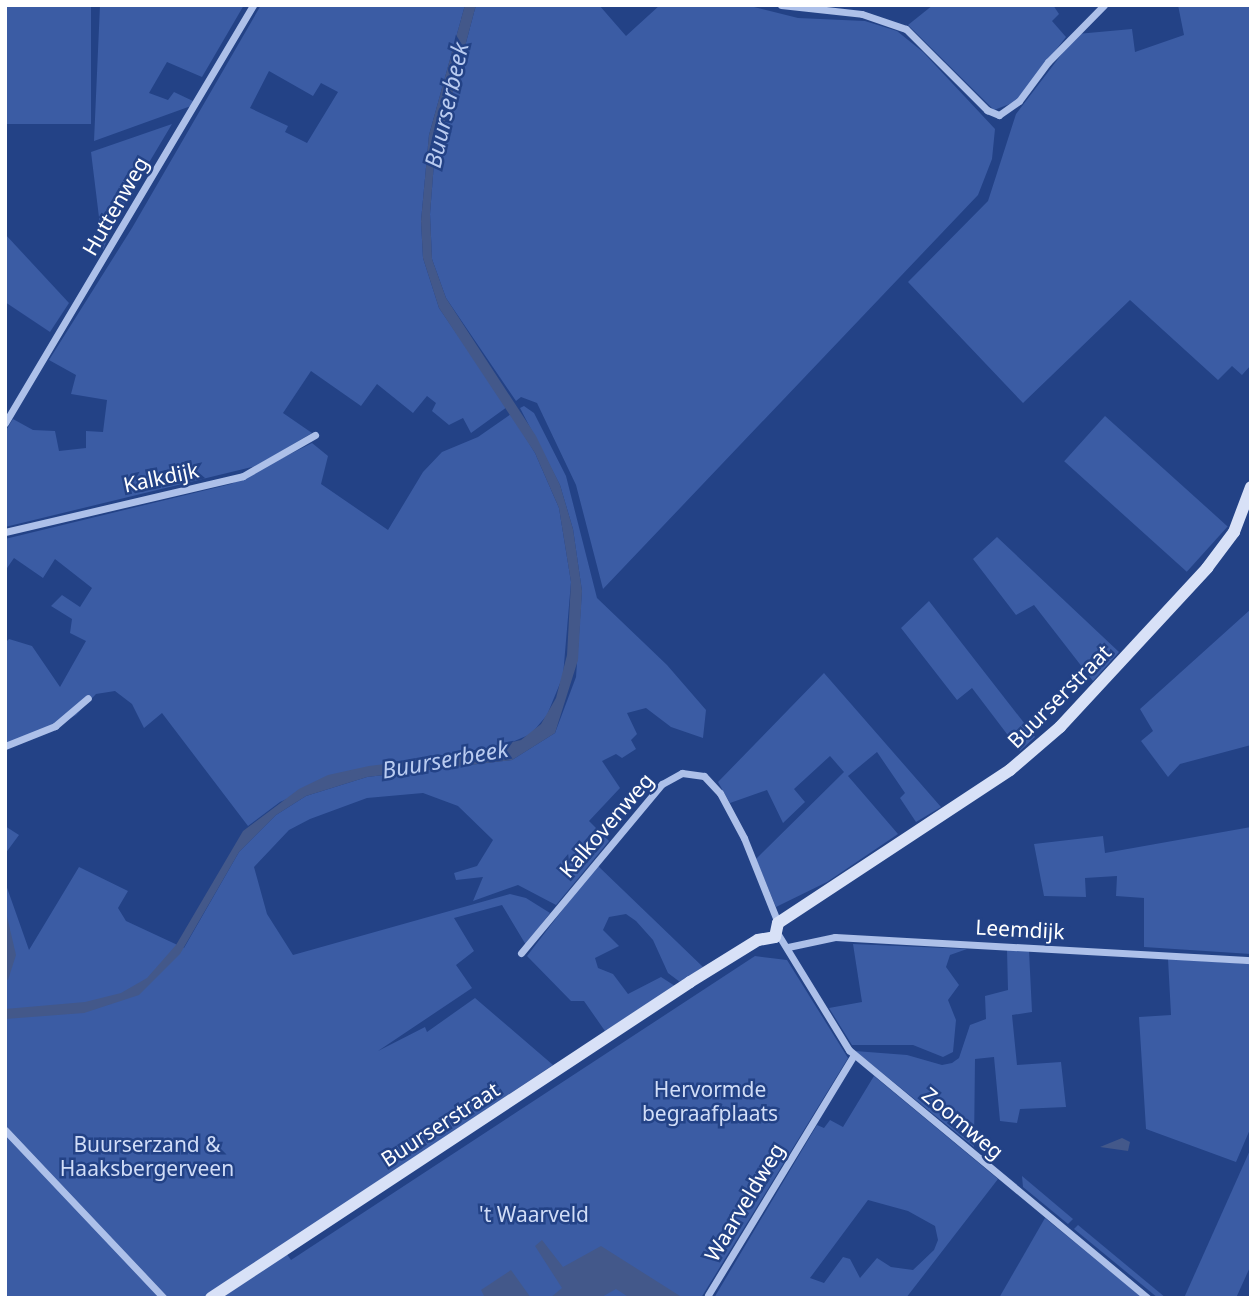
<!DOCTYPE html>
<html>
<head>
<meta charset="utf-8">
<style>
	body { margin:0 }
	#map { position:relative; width:1256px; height:1303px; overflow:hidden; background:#234286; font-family:"Noto Sans",sans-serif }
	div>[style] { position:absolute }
	.green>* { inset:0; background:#3b5ca4; transform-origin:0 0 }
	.water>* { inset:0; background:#43588a }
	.minor>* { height:7px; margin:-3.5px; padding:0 3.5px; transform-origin:3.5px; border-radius:3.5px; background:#adc0e9 }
	.secondary>* { height:12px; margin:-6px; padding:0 6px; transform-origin:6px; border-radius:6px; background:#d8e1f7 }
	span { translate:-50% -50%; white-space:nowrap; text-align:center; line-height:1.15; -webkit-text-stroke:5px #234286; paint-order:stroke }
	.street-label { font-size:21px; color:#fff }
	.park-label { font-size:21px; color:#d1ddf7 }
	.water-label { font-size:23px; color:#b9cbf0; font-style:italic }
	.frame { position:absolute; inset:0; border:7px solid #fff; pointer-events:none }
</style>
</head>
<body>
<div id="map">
	<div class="green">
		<i style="left:5px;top:5px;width:86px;height:119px"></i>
		<i style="clip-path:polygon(100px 5px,244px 5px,202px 77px,167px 62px,149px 93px,168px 100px,174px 92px,193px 101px,191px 106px,94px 141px)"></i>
		<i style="clip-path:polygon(evenodd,261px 5px,465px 5px,429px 135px,421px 221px,423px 258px,439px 308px,507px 407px,471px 433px,463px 418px,449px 425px,432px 411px,436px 403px,427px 396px,413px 413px,377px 384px,361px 406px,311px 371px,283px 413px,312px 433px,256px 466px,5px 527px,5px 432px,13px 419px,33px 430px,55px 431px,59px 451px,86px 448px,86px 431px,103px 432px,107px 400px,71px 394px,76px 375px,49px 360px,132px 228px,261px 5px,269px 71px,313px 96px,321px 83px,338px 92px,307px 143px,285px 132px,288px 126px,250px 108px,269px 71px)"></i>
		<i style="clip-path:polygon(476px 5px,599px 5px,626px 36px,660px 5px,746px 5px,798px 18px,865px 21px,897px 31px,923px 52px,995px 129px,992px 159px,978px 195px,603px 589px,576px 485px,537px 403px,521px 397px,516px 401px,446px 298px,432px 259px,430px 214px,434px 163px)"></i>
		<i style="clip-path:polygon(933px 5px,1053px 5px,1059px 14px,1052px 21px,1066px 37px,1015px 102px,994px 110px,908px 25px)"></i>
		<i style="clip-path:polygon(1178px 5px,1251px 5px,1251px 365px,1242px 375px,1232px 366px,1218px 380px,1130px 300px,1023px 403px,908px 282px,988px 201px,1016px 114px,1077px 34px,1132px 29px,1135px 52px,1184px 35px)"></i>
		<i style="clip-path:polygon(172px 124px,116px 218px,103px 250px,91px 152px)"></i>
		<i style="clip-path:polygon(5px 234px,69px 303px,50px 332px,5px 302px)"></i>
		<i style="clip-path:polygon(524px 406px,534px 413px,566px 476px,597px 598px,667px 665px,706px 710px,703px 738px,671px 727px,646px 708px,627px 713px,637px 734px,631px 740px,636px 749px,622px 758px,616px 754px,602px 761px,620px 788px,589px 821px,609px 841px,556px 905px,518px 885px,473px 901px,483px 877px,456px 880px,454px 873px,477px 866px,493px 840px,458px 806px,423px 793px,367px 798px,310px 819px,289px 830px,254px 867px,267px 914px,293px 955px,510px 894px,526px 898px,550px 913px,526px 945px,502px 905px,454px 918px,474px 951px,456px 965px,472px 988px,378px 1051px,425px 1027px,427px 1032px,475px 998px,553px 1065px,281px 1246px,291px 1260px,755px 956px,787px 960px,848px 1058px,701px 1298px,5px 1298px,5px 882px,29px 950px,79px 867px,128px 891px,118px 908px,126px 921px,184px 948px,239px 852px,276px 815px,306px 796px,367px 777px,512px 760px,555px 733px,576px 677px,582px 591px,573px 529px,560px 485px,520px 408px)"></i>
		<i style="clip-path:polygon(511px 414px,535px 453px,559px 508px,571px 582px,563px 676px,547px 715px,531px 734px,505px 745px,349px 771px,280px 802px,248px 826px,162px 713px,144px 728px,132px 704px,115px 691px,96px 694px,76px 715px,50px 730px,5px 747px,5px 643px,9px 639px,32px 646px,60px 687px,86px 641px,70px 633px,72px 619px,51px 606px,62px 595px,80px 607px,92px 588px,55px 559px,43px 578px,14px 558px,5px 571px,5px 539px,231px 484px,312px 443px,328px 456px,321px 484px,388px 530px,423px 472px,442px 452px,478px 437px)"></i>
		<i style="left:1105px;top:416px;width:165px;height:61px;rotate:42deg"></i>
		<i style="clip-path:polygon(997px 537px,1119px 652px,1093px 681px,1034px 605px,1016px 615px,973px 559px)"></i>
		<i style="clip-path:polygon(929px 601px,1035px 737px,1020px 751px,972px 688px,957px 700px,901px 628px)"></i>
		<i style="clip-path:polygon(1251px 609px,1251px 745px,1180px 764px,1168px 777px,1141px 741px,1153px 731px,1140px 709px)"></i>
		<i style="clip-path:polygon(824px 673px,941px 807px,916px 822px,900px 798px,905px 793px,877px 752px,848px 776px,898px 834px,827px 882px,776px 907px,756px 859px,844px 772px,830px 756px,794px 789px,805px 802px,783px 823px,767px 790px,730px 803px,718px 782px)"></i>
		<i style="clip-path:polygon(5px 826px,19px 835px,5px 854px)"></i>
		<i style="clip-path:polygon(1251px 827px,1251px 954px,1144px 947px,1144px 898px,1116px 896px,1117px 876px,1085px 878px,1086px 897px,1044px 896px,1034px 844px,1103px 836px,1105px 853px)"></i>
		<i style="clip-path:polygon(597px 865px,703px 967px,680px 982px,668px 973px,653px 940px,636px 921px,626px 914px,609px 917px,603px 930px,619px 946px,595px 958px,598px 968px,613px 974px,628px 994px,661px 977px,675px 986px,605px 1031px,584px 1001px,571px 1001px,527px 956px)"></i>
		<i style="clip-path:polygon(853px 944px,967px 949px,950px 955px,946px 967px,959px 985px,948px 1000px,956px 1020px,953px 1052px,943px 1057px,913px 1045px,852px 1045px,829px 1008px,862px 1002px)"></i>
		<i style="clip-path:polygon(1007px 950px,1029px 951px,1032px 1012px,1012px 1015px,1017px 1065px,1061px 1062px,1066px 1107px,1020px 1109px,1017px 1123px,1000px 1121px,994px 1057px,975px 1059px,974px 1147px,855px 1051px,907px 1055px,942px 1065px,952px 1063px,959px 1058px,970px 1025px,986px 1019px,985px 996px,1008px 990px)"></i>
		<i style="clip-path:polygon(1168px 959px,1251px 964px,1251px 1127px,1236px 1162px,1146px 1129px,1139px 1017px,1171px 1015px)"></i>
		<i style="clip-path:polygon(evenodd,874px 1076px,998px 1179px,906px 1298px,714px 1298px,817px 1125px,824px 1128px,830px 1120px,843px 1127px,874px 1076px,868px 1200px,908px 1211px,935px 1226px,938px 1240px,934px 1250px,913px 1270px,891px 1267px,877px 1258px,860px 1278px,850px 1259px,843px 1257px,824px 1283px,810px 1278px,868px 1200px)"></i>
		<i style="clip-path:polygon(1251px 1148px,1251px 1265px,1236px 1298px,1184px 1298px)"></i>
		<i style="clip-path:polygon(1022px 1176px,1073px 1219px,1068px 1224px,1023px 1187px)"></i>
		<i style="clip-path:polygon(1045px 1218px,1143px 1298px,999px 1298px)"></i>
		<i style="clip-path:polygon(1078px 1225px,1166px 1298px,1158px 1298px,1074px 1229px)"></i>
	</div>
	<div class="water">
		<i style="clip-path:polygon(465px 5px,476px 5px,434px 163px,430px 214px,432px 259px,446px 298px,536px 436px,560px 485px,573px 529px,582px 591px,578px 660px,555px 733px,512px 760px,367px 777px,306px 796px,276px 815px,239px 852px,180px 954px,139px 995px,84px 1013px,5px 1019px,5px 1009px,85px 1002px,121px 993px,147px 978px,176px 945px,243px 831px,299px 789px,328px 775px,369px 766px,458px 755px,521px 740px,541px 724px,556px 698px,567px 655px,571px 582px,559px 508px,535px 453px,439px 308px,423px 258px,421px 221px,429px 135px)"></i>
		<i style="clip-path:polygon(5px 908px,16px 955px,8px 980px,5px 978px)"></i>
		<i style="clip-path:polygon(1122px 1138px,1130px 1142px,1128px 1151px,1100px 1147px)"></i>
		<i style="clip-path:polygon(542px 1240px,563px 1267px,601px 1246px,680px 1296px,630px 1298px,616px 1289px,600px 1298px,550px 1298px,562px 1288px,535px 1246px)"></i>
		<i style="clip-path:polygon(511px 1270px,531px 1298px,485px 1298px,481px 1290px)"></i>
	</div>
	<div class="minor">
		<i style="left:781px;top:5px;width:81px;rotate:6.3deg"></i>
		<i style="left:862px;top:14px;width:46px;rotate:18.8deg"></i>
		<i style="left:906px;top:29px;width:115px;rotate:45deg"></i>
		<i style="left:987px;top:110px;width:13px;rotate:23deg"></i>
		<i style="left:999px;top:115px;width:24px;rotate:-35deg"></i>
		<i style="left:1019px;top:101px;width:49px;rotate:-53.4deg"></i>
		<i style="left:1048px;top:62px;width:80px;rotate:-45.5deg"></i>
		<i style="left:5px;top:423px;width:486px;rotate:-59.3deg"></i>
		<i style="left:5px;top:532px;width:244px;rotate:-13.2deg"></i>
		<i style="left:243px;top:476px;width:83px;rotate:-29.7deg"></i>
		<i style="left:5px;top:746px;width:54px;rotate:-21.8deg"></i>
		<i style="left:55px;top:726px;width:43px;rotate:-40.3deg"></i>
		<i style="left:776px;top:931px;width:140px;rotate:58.5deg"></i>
		<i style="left:849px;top:1050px;width:388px;rotate:39.7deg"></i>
		<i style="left:788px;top:947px;width:48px;rotate:-12deg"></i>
		<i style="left:835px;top:937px;width:417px;rotate:3.2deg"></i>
		<i style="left:521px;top:953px;width:220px;rotate:-50.2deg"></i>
		<i style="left:662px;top:784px;width:23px;rotate:-29deg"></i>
		<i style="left:682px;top:773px;width:22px;rotate:8deg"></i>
		<i style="left:704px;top:776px;width:23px;rotate:47deg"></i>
		<i style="left:720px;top:793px;width:51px;rotate:61.9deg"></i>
		<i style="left:744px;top:838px;width:92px;rotate:68.2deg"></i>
		<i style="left:5px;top:1130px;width:231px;rotate:46.6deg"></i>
		<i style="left:708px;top:1295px;width:281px;rotate:-58.7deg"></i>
	</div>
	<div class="secondary">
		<i style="left:211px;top:1298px;width:574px;rotate:-33.41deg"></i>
		<i style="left:690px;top:982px;width:80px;rotate:-31.7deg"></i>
		<i style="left:758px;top:940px;width:17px;rotate:-10deg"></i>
		<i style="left:775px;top:937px;width:14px;rotate:-78deg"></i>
		<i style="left:778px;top:923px;width:278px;rotate:-33.4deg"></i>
		<i style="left:1010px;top:770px;width:66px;rotate:-40.7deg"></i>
		<i style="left:1060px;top:727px;width:217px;rotate:-47.2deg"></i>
		<i style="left:1207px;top:568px;width:45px;rotate:-53.1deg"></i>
		<i style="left:1234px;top:532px;width:48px;rotate:-69.3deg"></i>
	</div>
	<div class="street-label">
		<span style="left:115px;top:206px;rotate:-60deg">Huttenweg</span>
		<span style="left:161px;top:477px;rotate:-12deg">Kalkdijk</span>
		<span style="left:1059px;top:696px;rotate:-45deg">Buurserstraat</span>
		<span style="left:606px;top:825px;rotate:-49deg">Kalkovenweg</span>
		<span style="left:1020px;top:929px;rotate:3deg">Leemdijk</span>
		<span style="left:963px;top:1123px;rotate:40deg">Zoomweg</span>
		<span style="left:440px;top:1124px;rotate:-33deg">Buurserstraat</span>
		<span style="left:744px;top:1202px;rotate:-59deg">Waarveldweg</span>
	</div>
	<div class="park-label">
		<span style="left:710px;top:1101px">Hervormde<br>begraafplaats</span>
		<span style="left:147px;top:1156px">Buurserzand &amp;<br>Haaksbergerveen</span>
		<span style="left:534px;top:1214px">'t Waarveld</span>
	</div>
	<div class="water-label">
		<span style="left:446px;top:105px;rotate:-77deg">Buurserbeek</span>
		<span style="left:445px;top:759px;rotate:-10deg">Buurserbeek</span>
	</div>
	<div class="frame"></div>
</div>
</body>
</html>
